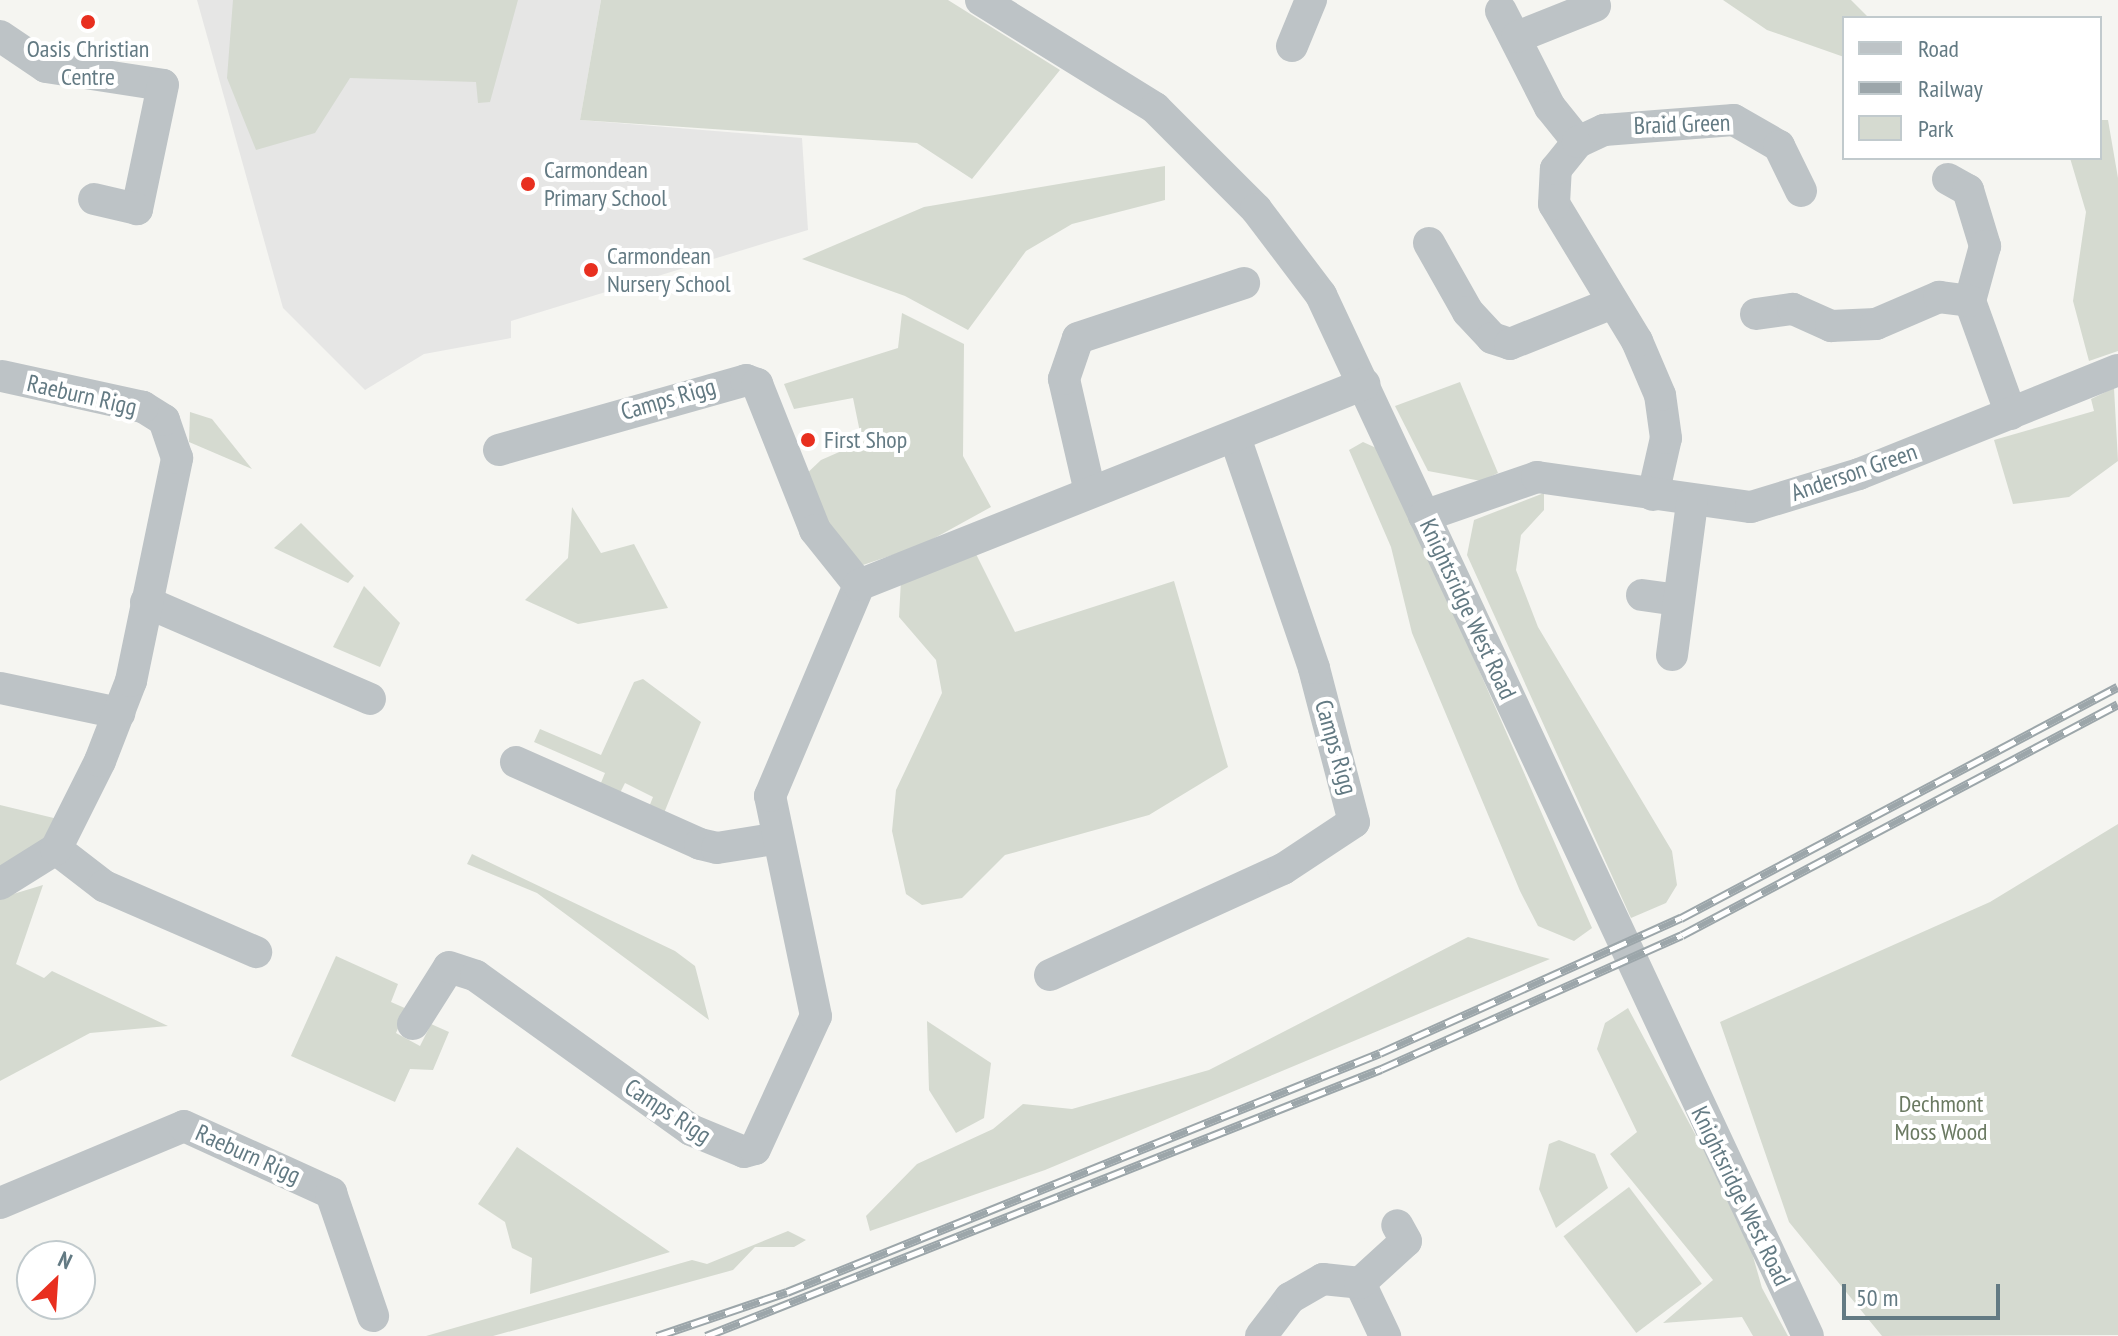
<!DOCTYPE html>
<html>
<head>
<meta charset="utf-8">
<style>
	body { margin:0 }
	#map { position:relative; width:2118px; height:1336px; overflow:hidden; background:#f5f5f1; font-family:"PT Sans Narrow",sans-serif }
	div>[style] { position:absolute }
	.built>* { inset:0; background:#e6e6e5 }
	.green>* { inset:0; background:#d5dad0; transform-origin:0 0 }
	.minor>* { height:32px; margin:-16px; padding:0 16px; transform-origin:16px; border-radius:16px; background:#bdc3c6 }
	.rail>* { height:9px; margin-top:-4.5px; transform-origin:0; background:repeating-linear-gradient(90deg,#fff 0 18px,#9ca6aa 0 36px); box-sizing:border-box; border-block:2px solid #9ca6aa }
	.dots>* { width:22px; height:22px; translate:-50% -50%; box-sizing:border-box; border:4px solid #fff; border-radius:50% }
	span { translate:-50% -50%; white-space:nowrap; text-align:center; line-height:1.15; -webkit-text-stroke:8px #fff; paint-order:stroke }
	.poi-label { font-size:24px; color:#637a83 }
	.left { translate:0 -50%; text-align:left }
	.street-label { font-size:24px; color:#637a83 }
	.park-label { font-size:24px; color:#6b7a62 }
	.legend { position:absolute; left:1842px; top:16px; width:260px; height:144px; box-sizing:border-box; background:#fff; border:2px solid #c1cacd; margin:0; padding:10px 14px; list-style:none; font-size:24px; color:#637a83 }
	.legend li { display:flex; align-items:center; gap:16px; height:40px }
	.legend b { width:40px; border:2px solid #c1cacd }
	.north { position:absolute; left:16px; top:1240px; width:80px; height:80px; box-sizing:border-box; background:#fff; border:2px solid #c1cacd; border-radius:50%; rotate:25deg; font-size:22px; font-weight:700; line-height:32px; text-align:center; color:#637a83 }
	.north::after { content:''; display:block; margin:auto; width:28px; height:36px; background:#e82f1f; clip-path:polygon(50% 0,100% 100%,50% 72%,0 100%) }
	.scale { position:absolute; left:1842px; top:1284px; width:158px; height:36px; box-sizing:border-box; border:4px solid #637a83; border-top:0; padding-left:10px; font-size:24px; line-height:28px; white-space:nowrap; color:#637a83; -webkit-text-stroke:6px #fff; paint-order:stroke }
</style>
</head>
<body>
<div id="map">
	<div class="built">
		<i style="clip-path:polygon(197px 0,601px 0,580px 120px,802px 138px,808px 230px,511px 321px,511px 338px,424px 354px,365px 390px,283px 308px)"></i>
	</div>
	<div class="green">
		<i style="clip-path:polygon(233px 0,518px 0,490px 102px,478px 103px,476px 82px,350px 78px,315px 133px,256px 150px,227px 78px)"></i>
		<i style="clip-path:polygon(601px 0,948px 0,1060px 70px,972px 179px,917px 143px,580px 120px)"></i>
		<i style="clip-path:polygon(1723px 0,1851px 0,1869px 18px,1844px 18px,1844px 57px,1767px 30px)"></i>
		<i style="clip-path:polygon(2100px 120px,2108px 120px,2118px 178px,2118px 351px,2089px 361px,2073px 301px,2086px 212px,2070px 158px,2100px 158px)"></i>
		<i style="clip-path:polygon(1165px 166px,1165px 200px,1072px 224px,1026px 251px,968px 330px,905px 296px,802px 259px,924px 207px)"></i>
		<i style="clip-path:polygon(902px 313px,964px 344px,963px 456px,991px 507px,922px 545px,863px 565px,846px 557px,802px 478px,821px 460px,862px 442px,853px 398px,794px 409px,784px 384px,898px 348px)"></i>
		<i style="clip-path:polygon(1460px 382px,1498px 473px,1481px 481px,1428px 471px,1395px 406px)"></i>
		<i style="clip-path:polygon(2114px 388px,2118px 461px,2069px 497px,2013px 504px,1994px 440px,2094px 411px,2091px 399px)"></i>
		<i style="clip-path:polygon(190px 412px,212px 419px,252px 469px,189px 442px)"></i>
		<i style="clip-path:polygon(1363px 442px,1383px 451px,1592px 928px,1574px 941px,1538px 926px,1520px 891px,1412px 633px,1391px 547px,1349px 450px)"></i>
		<i style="clip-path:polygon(1544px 493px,1544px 510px,1521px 535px,1516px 570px,1538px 627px,1672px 851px,1677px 885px,1666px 903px,1631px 918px,1467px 555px,1474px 520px)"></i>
		<i style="clip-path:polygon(572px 507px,601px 553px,634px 544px,668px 608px,578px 624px,525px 600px,568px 558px)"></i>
		<i style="clip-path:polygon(301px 523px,354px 576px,348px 583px,274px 548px)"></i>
		<i style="clip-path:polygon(976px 554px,1015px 632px,1174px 581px,1228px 767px,1149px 815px,1005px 855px,962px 898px,922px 905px,906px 894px,892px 831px,896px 790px,942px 693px,936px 660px,899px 617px,901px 580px)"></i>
		<i style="clip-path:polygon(364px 586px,400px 623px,380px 667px,333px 647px)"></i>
		<i style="clip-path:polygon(643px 679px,701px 722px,662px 818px,647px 812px,653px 797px,625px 783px,617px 799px,598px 790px,605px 773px,534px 742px,540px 729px,601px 755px,634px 682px)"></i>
		<i style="clip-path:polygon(0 805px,62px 820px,48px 840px,0 874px)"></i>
		<i style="clip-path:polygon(2118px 824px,2118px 1335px,1882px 1336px,1789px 1222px,1720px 1022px,1990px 902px)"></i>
		<i style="clip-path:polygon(472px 854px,675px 951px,695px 966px,709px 1020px,537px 893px,467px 864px)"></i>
		<i style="clip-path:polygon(43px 885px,16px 964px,44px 978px,52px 971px,168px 1026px,90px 1033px,0 1081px,0 898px)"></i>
		<i style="clip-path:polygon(1468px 937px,1550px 959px,1045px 1170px,870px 1231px,866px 1216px,917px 1164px,993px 1129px,1023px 1104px,1072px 1109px,1209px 1070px)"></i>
		<i style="clip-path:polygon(336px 956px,398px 984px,391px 1002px,407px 1009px,396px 1033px,420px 1046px,431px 1024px,449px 1032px,433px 1070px,410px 1069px,395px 1102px,291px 1056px)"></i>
		<i style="clip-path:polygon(1628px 1008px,1745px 1228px,1762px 1288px,1788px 1336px,1753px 1336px,1742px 1317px,1663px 1323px,1713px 1280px,1610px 1154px,1637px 1132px,1597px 1049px,1605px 1023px)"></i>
		<i style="clip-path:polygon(927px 1021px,991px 1063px,984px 1118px,956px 1133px,929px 1090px)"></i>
		<i style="clip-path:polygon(1559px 1140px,1595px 1154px,1608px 1188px,1556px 1228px,1539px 1189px,1549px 1144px)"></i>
		<i style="clip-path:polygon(517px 1147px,670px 1252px,530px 1294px,532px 1258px,512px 1248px,505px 1222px,478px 1204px)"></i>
		<i style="left:1629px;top:1187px;width:121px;height:82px;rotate:53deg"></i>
		<i style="clip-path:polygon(788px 1231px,806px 1240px,794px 1247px,755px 1247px,733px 1270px,493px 1336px,426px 1336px,692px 1260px,707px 1264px)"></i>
	</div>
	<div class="minor">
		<i style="left:981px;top:0;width:205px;rotate:31.8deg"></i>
		<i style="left:1155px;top:108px;width:143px;rotate:45deg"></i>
		<i style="left:1256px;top:209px;width:108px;rotate:52.9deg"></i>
		<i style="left:1321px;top:295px;width:1149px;rotate:64.93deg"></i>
		<i style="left:1501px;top:11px;width:108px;rotate:63deg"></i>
		<i style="left:1550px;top:107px;width:45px;rotate:51.3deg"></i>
		<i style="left:0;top:36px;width:55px;rotate:34deg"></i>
		<i style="left:46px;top:67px;width:118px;rotate:8.7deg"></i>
		<i style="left:163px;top:85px;width:127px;rotate:101.8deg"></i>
		<i style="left:137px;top:209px;width:44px;rotate:-166.9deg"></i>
		<i style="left:1517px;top:37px;width:84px;rotate:-21.7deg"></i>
		<i style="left:1292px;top:46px;width:50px;rotate:-67.6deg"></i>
		<i style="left:1948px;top:179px;width:23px;rotate:29deg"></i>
		<i style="left:1968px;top:190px;width:59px;rotate:73.1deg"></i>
		<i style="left:1985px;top:246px;width:57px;rotate:105.3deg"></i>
		<i style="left:1970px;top:301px;width:120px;rotate:70.1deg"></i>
		<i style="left:1429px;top:243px;width:79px;rotate:60.5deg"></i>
		<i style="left:1468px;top:312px;width:35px;rotate:47deg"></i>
		<i style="left:1492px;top:338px;width:19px;rotate:18deg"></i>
		<i style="left:1510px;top:344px;width:108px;rotate:-21.8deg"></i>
		<i style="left:1756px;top:314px;width:37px;rotate:-8deg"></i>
		<i style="left:1793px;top:309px;width:42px;rotate:24.1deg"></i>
		<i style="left:1831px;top:326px;width:45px;rotate:-2.5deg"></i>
		<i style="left:1876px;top:324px;width:69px;rotate:-23.2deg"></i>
		<i style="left:1939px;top:297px;width:31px;rotate:7deg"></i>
		<i style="left:499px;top:450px;width:257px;rotate:-15.8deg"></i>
		<i style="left:746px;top:380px;width:12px;rotate:20deg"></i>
		<i style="left:757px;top:384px;width:157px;rotate:68.3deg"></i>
		<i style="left:815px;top:530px;width:70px;rotate:51.3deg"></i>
		<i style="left:1090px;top:492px;width:116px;rotate:-103deg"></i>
		<i style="left:1064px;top:379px;width:43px;rotate:-71.1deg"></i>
		<i style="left:1078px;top:338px;width:175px;rotate:-18.3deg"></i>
		<i style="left:1653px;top:495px;width:58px;rotate:-77.2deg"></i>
		<i style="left:1666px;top:438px;width:43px;rotate:-97.9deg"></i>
		<i style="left:1660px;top:395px;width:59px;rotate:-113.1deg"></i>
		<i style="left:1637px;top:341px;width:160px;rotate:-121.2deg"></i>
		<i style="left:1554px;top:204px;width:35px;rotate:-87deg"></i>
		<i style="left:1556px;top:169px;width:35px;rotate:-51deg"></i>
		<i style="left:1578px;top:142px;width:29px;rotate:-25deg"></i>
		<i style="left:1604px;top:130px;width:130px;rotate:-4.4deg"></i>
		<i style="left:1734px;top:120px;width:52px;rotate:30deg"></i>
		<i style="left:1779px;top:146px;width:50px;rotate:63.9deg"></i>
		<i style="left:1424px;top:516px;width:120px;rotate:-19deg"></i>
		<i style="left:1537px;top:477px;width:216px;rotate:8deg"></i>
		<i style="left:1751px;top:507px;width:113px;rotate:-17deg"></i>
		<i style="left:1859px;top:474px;width:279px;rotate:-21.9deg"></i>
		<i style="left:1642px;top:595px;width:37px;rotate:8deg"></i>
		<i style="left:146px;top:602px;width:244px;rotate:23.4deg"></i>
		<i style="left:1672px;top:655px;width:153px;rotate:-82.5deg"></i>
		<i style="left:0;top:688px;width:122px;rotate:11.9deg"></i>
		<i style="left:516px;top:762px;width:201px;rotate:24deg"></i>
		<i style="left:700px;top:844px;width:17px;rotate:13deg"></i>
		<i style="left:717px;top:848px;width:58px;rotate:-9deg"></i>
		<i style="left:56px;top:849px;width:61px;rotate:37.6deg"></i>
		<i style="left:104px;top:886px;width:166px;rotate:23.5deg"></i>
		<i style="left:0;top:884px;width:66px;rotate:-32deg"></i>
		<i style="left:56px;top:849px;width:98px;rotate:-63.4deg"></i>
		<i style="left:100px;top:761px;width:86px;rotate:-68.8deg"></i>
		<i style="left:131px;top:681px;width:228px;rotate:-78.3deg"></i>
		<i style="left:177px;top:458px;width:40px;rotate:-108.9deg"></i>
		<i style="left:164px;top:420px;width:25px;rotate:-148deg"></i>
		<i style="left:143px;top:407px;width:144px;rotate:-167.6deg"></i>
		<i style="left:1050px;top:975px;width:256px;rotate:-24.5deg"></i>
		<i style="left:1283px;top:869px;width:85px;rotate:-33.5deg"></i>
		<i style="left:1354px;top:822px;width:159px;rotate:-104.6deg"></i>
		<i style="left:1314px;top:668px;width:241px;rotate:-108.9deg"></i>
		<i style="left:413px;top:1024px;width:67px;rotate:-57.7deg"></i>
		<i style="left:449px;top:967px;width:28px;rotate:18deg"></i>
		<i style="left:476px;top:976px;width:264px;rotate:35.6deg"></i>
		<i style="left:691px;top:1130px;width:57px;rotate:22.5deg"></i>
		<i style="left:744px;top:1152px;width:11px;rotate:-15deg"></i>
		<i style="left:755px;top:1149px;width:146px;rotate:-65.4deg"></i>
		<i style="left:816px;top:1016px;width:225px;rotate:-101.8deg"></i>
		<i style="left:770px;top:796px;width:229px;rotate:-67.1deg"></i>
		<i style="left:859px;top:585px;width:544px;rotate:-21.7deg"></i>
		<i style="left:0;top:1203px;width:199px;rotate:-22.7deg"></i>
		<i style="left:184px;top:1126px;width:162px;rotate:24.5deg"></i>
		<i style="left:331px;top:1193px;width:130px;rotate:71.1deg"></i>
		<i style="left:1360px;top:1283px;width:59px;rotate:64.7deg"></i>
		<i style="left:1261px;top:1336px;width:48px;rotate:-52.7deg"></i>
		<i style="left:1290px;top:1298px;width:38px;rotate:-30deg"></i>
		<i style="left:1323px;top:1279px;width:37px;rotate:6deg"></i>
		<i style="left:1360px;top:1283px;width:62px;rotate:-42.4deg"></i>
		<i style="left:1406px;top:1241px;width:18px;rotate:-119deg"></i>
	</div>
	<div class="rail">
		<i style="left:657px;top:1336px;width:137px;rotate:-18.7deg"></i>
		<i style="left:787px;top:1292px;width:639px;rotate:-21.95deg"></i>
		<i style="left:1380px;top:1053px;width:330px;rotate:-24.2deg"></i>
		<i style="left:1681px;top:918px;width:494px;rotate:-27.9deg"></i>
		<i style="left:706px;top:1336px;width:726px;rotate:-21.58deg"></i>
		<i style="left:1381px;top:1069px;width:329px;rotate:-24deg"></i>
		<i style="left:1682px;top:935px;width:493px;rotate:-27.9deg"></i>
	</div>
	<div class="dots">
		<i style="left:88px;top:22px;background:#e82f1f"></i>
		<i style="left:528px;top:184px;background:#e82f1f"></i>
		<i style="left:591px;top:270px;background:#e82f1f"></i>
		<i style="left:808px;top:440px;background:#e82f1f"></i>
	</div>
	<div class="poi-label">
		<span style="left:88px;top:63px">Oasis Christian<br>Centre</span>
		<span class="left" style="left:544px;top:184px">Carmondean<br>Primary School</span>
		<span class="left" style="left:607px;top:270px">Carmondean<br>Nursery School</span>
		<span class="left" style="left:824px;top:440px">First Shop</span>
	</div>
	<div class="street-label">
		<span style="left:1682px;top:124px;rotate:-2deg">Braid Green</span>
		<span style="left:82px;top:395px;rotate:13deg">Raeburn Rigg</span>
		<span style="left:668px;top:399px;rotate:-16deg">Camps Rigg</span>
		<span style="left:1854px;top:472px;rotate:-19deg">Anderson Green</span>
		<span style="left:1468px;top:609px;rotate:65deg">Knightsridge West Road</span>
		<span style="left:1336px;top:747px;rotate:74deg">Camps Rigg</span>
		<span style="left:668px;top:1111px;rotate:33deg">Camps Rigg</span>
		<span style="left:248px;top:1154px;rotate:24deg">Raeburn Rigg</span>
		<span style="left:1741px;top:1196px;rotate:64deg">Knightsridge West Road</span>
	</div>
	<div class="park-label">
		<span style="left:1941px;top:1118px">Dechmont<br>Moss Wood</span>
	</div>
	<ul class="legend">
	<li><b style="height:10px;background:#bdc3c6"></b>Road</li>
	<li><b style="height:10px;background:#9ca6aa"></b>Railway</li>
	<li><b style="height:22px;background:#d5dad0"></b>Park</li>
	</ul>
	<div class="north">N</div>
	<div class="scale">50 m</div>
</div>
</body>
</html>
